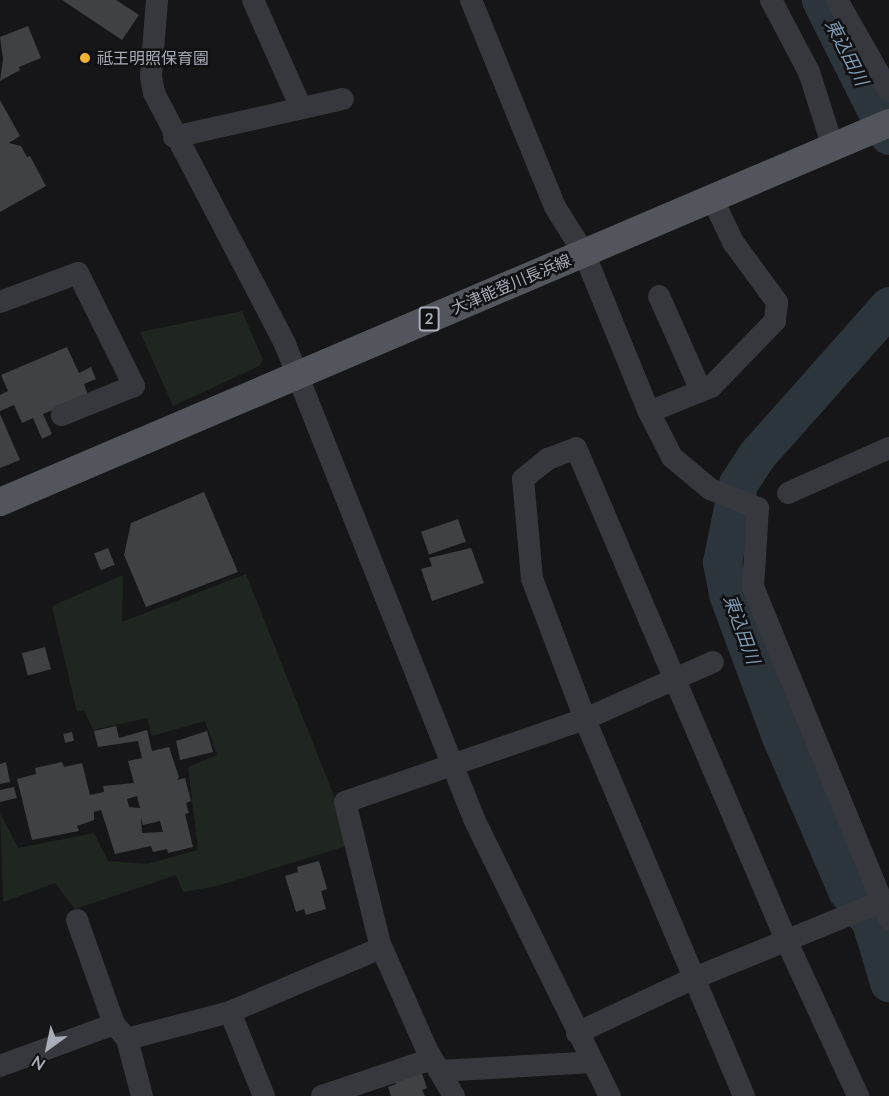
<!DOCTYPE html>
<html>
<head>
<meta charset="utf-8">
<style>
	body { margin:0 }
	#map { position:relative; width:889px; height:1096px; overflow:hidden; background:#161618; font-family:Lato,"Noto Sans JP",sans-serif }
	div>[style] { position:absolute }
	.green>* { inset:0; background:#1e261f }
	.river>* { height:39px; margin:-19.5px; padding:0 19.5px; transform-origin:19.5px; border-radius:19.5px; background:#2c353c }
	.building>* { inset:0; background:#404145; transform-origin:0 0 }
	.minor>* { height:22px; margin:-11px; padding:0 11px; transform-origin:11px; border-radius:11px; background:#37383d }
	.major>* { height:28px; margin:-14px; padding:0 14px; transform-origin:14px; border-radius:14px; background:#53555c }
	.dots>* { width:16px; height:16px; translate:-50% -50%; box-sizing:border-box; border:3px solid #111113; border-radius:50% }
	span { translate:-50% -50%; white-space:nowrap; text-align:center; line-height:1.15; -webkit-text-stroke:5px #111113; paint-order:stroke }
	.shield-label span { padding:2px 4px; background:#111113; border:2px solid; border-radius:4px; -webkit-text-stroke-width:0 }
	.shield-label { font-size:15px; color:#a8adb8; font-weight:700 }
	.poi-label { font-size:16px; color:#a8adb8 }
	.left { translate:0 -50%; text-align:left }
	.street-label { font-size:16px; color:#a8adb8 }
	.water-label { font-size:18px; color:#7f9bb3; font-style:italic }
	.north { position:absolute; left:18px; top:1018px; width:60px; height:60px; -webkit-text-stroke:4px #111113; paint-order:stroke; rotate:213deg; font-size:16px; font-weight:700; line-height:24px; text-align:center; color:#a8adb8 }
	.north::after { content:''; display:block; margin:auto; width:21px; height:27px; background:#a8adb8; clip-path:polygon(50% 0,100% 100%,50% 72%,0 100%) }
</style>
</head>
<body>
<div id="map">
	<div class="green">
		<i style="clip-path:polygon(242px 311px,263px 360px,259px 366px,173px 406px,140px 332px)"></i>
		<i style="clip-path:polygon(246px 574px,353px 844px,217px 886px,183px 892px,176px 875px,75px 909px,55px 883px,3px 902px,0 813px,18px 848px,94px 833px,108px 861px,147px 864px,198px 850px,188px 767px,217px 755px,205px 721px,152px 736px,147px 718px,93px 730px,84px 710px,77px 712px,52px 606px,123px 575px,122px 622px)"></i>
	</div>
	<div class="river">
		<i style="left:821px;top:0;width:151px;rotate:63.3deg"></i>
		<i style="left:889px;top:306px;width:200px;rotate:131.6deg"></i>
		<i style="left:756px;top:456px;width:33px;rotate:123deg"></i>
		<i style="left:738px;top:484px;width:80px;rotate:101.6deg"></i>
		<i style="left:722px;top:562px;width:33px;rotate:79deg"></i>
		<i style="left:728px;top:594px;width:149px;rotate:69.6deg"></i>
		<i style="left:780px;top:734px;width:170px;rotate:66.8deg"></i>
		<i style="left:847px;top:890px;width:40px;rotate:53deg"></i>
		<i style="left:871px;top:922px;width:63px;rotate:73.3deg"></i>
	</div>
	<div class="building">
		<i style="clip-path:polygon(62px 0,116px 0,139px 15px,122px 40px)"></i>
		<i style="clip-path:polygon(28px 26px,41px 58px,19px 67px,20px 70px,0 81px,3px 59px,0 37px)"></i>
		<i style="clip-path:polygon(0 100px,20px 136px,9px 143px,21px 146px,27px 157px,30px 156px,46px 186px,0 212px)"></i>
		<i style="clip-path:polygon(67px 347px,79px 373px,91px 367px,96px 379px,84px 384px,88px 395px,43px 414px,52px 434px,42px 439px,33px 418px,22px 423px,14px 405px,0 411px,0 395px,8px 391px,1px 375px)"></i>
		<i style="clip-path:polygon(0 414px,20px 460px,0 468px)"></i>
		<i style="clip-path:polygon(204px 492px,238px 572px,146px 607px,124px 555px,131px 523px)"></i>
		<i style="left:458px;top:519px;width:24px;height:39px;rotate:71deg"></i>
		<i style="left:108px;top:548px;width:18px;height:15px;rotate:68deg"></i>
		<i style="clip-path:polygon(471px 548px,484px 583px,432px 601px,421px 569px,432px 566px,429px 558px)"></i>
		<i style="left:45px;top:647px;width:23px;height:24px;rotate:75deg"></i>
		<i style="clip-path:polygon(evenodd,116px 726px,119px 738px,147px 730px,152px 751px,169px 747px,179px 777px,177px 780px,185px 778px,191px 801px,186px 803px,189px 813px,185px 814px,193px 847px,168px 853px,167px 849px,153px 852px,151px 846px,115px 854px,101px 810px,94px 812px,94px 820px,77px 826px,79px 831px,32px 840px,17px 779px,36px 774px,35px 768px,62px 762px,64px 767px,82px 763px,90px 795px,104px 792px,103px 786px,134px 783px,128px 761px,142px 758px,138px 741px,98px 747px,94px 731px,116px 726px,137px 796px,140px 808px,129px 807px,127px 799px,137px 796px,116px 726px,141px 818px,143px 825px,160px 821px,163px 832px,142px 833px,141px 818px)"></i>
		<i style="clip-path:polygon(207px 731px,213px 752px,180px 760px,176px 741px)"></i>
		<i style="left:72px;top:732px;width:9px;height:9px;rotate:77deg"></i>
		<i style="clip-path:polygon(6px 762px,10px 782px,0 784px,0 764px)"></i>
		<i style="clip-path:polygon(14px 787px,17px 798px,0 802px,0 790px)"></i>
		<i style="clip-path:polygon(319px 861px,327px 889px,321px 891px,326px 909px,306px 915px,304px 909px,296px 912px,285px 876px,298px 872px,297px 867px)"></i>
		<i style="clip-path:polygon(420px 1068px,427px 1088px,422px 1090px,425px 1096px,391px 1096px,388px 1087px,396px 1084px,394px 1078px)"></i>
	</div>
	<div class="minor">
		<i style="left:157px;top:0;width:77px;rotate:94.5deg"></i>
		<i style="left:151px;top:77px;width:16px;rotate:79deg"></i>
		<i style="left:154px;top:93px;width:283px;rotate:62.4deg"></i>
		<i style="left:285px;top:344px;width:511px;rotate:68.3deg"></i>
		<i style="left:474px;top:819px;width:309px;rotate:63.9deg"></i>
		<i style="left:253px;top:0;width:118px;rotate:66deg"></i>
		<i style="left:471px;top:0;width:223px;rotate:67.9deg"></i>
		<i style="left:555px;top:207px;width:54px;rotate:57.8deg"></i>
		<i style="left:584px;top:253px;width:172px;rotate:67.8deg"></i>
		<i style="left:649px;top:412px;width:51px;rotate:62.9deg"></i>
		<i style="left:672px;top:457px;width:50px;rotate:40.1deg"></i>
		<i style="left:710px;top:489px;width:52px;rotate:21.6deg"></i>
		<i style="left:758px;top:508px;width:79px;rotate:93.6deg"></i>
		<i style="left:753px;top:587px;width:359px;rotate:67.7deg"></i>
		<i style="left:771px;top:0;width:81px;rotate:62.2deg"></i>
		<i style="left:809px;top:72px;width:79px;rotate:72.3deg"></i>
		<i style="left:837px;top:0;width:105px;rotate:60.3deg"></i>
		<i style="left:174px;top:137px;width:173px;rotate:-12.7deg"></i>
		<i style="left:659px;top:296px;width:104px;rotate:66.1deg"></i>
		<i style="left:0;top:302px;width:83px;rotate:-20.4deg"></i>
		<i style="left:78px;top:273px;width:126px;rotate:63.6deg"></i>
		<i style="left:134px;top:386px;width:78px;rotate:158.1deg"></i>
		<i style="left:649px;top:412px;width:67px;rotate:-22deg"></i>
		<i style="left:711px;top:387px;width:92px;rotate:-45.9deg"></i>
		<i style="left:775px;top:321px;width:19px;rotate:-84deg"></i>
		<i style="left:777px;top:302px;width:74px;rotate:-126.3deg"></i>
		<i style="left:733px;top:242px;width:49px;rotate:-115.5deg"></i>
		<i style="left:788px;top:493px;width:111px;rotate:-24deg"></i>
		<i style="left:77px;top:920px;width:110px;rotate:70.4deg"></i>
		<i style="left:230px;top:1012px;width:164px;rotate:-23deg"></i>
		<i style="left:577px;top:1033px;width:127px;rotate:-25.2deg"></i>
		<i style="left:692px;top:979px;width:204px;rotate:-22.2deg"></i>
		<i style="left:127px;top:1039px;width:106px;rotate:-14.7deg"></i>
		<i style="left:230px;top:1012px;width:91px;rotate:68deg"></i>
		<i style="left:0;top:1066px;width:121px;rotate:-20.2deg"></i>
		<i style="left:114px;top:1024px;width:20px;rotate:49deg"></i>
		<i style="left:127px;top:1039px;width:59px;rotate:75.3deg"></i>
		<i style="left:439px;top:1071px;width:154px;rotate:-3.3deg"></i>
		<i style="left:322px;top:1096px;width:116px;rotate:-18.6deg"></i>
		<i style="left:454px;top:1096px;width:53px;rotate:-120.4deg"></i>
		<i style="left:427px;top:1050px;width:116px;rotate:-113.9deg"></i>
		<i style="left:380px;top:944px;width:146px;rotate:-103.8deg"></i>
		<i style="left:345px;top:802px;width:254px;rotate:-19.1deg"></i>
		<i style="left:585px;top:719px;width:140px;rotate:-24deg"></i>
		<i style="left:744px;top:1096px;width:409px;rotate:-112.9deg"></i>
		<i style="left:585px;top:719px;width:150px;rotate:-110.7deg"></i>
		<i style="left:532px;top:579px;width:100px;rotate:-95.1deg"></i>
		<i style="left:523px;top:479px;width:32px;rotate:-39deg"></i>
		<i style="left:548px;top:459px;width:30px;rotate:-21deg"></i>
		<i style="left:576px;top:448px;width:537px;rotate:66.87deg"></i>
		<i style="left:787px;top:942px;width:170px;rotate:65.2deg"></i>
	</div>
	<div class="major">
		<i style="left:0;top:502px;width:966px;rotate:-23.09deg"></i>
	</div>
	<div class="dots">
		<i style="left:85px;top:58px;background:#f2b134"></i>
	</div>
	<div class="shield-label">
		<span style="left:429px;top:319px">2</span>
	</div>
	<div class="poi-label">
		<span class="left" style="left:97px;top:58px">祗王明照保育園</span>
	</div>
	<div class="street-label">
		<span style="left:511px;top:284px;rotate:-23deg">大津能登川長浜線</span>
	</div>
	<div class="water-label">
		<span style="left:847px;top:52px;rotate:63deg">東込田川</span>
		<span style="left:742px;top:629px;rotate:70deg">東込田川</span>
	</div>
	<div class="north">N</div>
</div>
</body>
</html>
